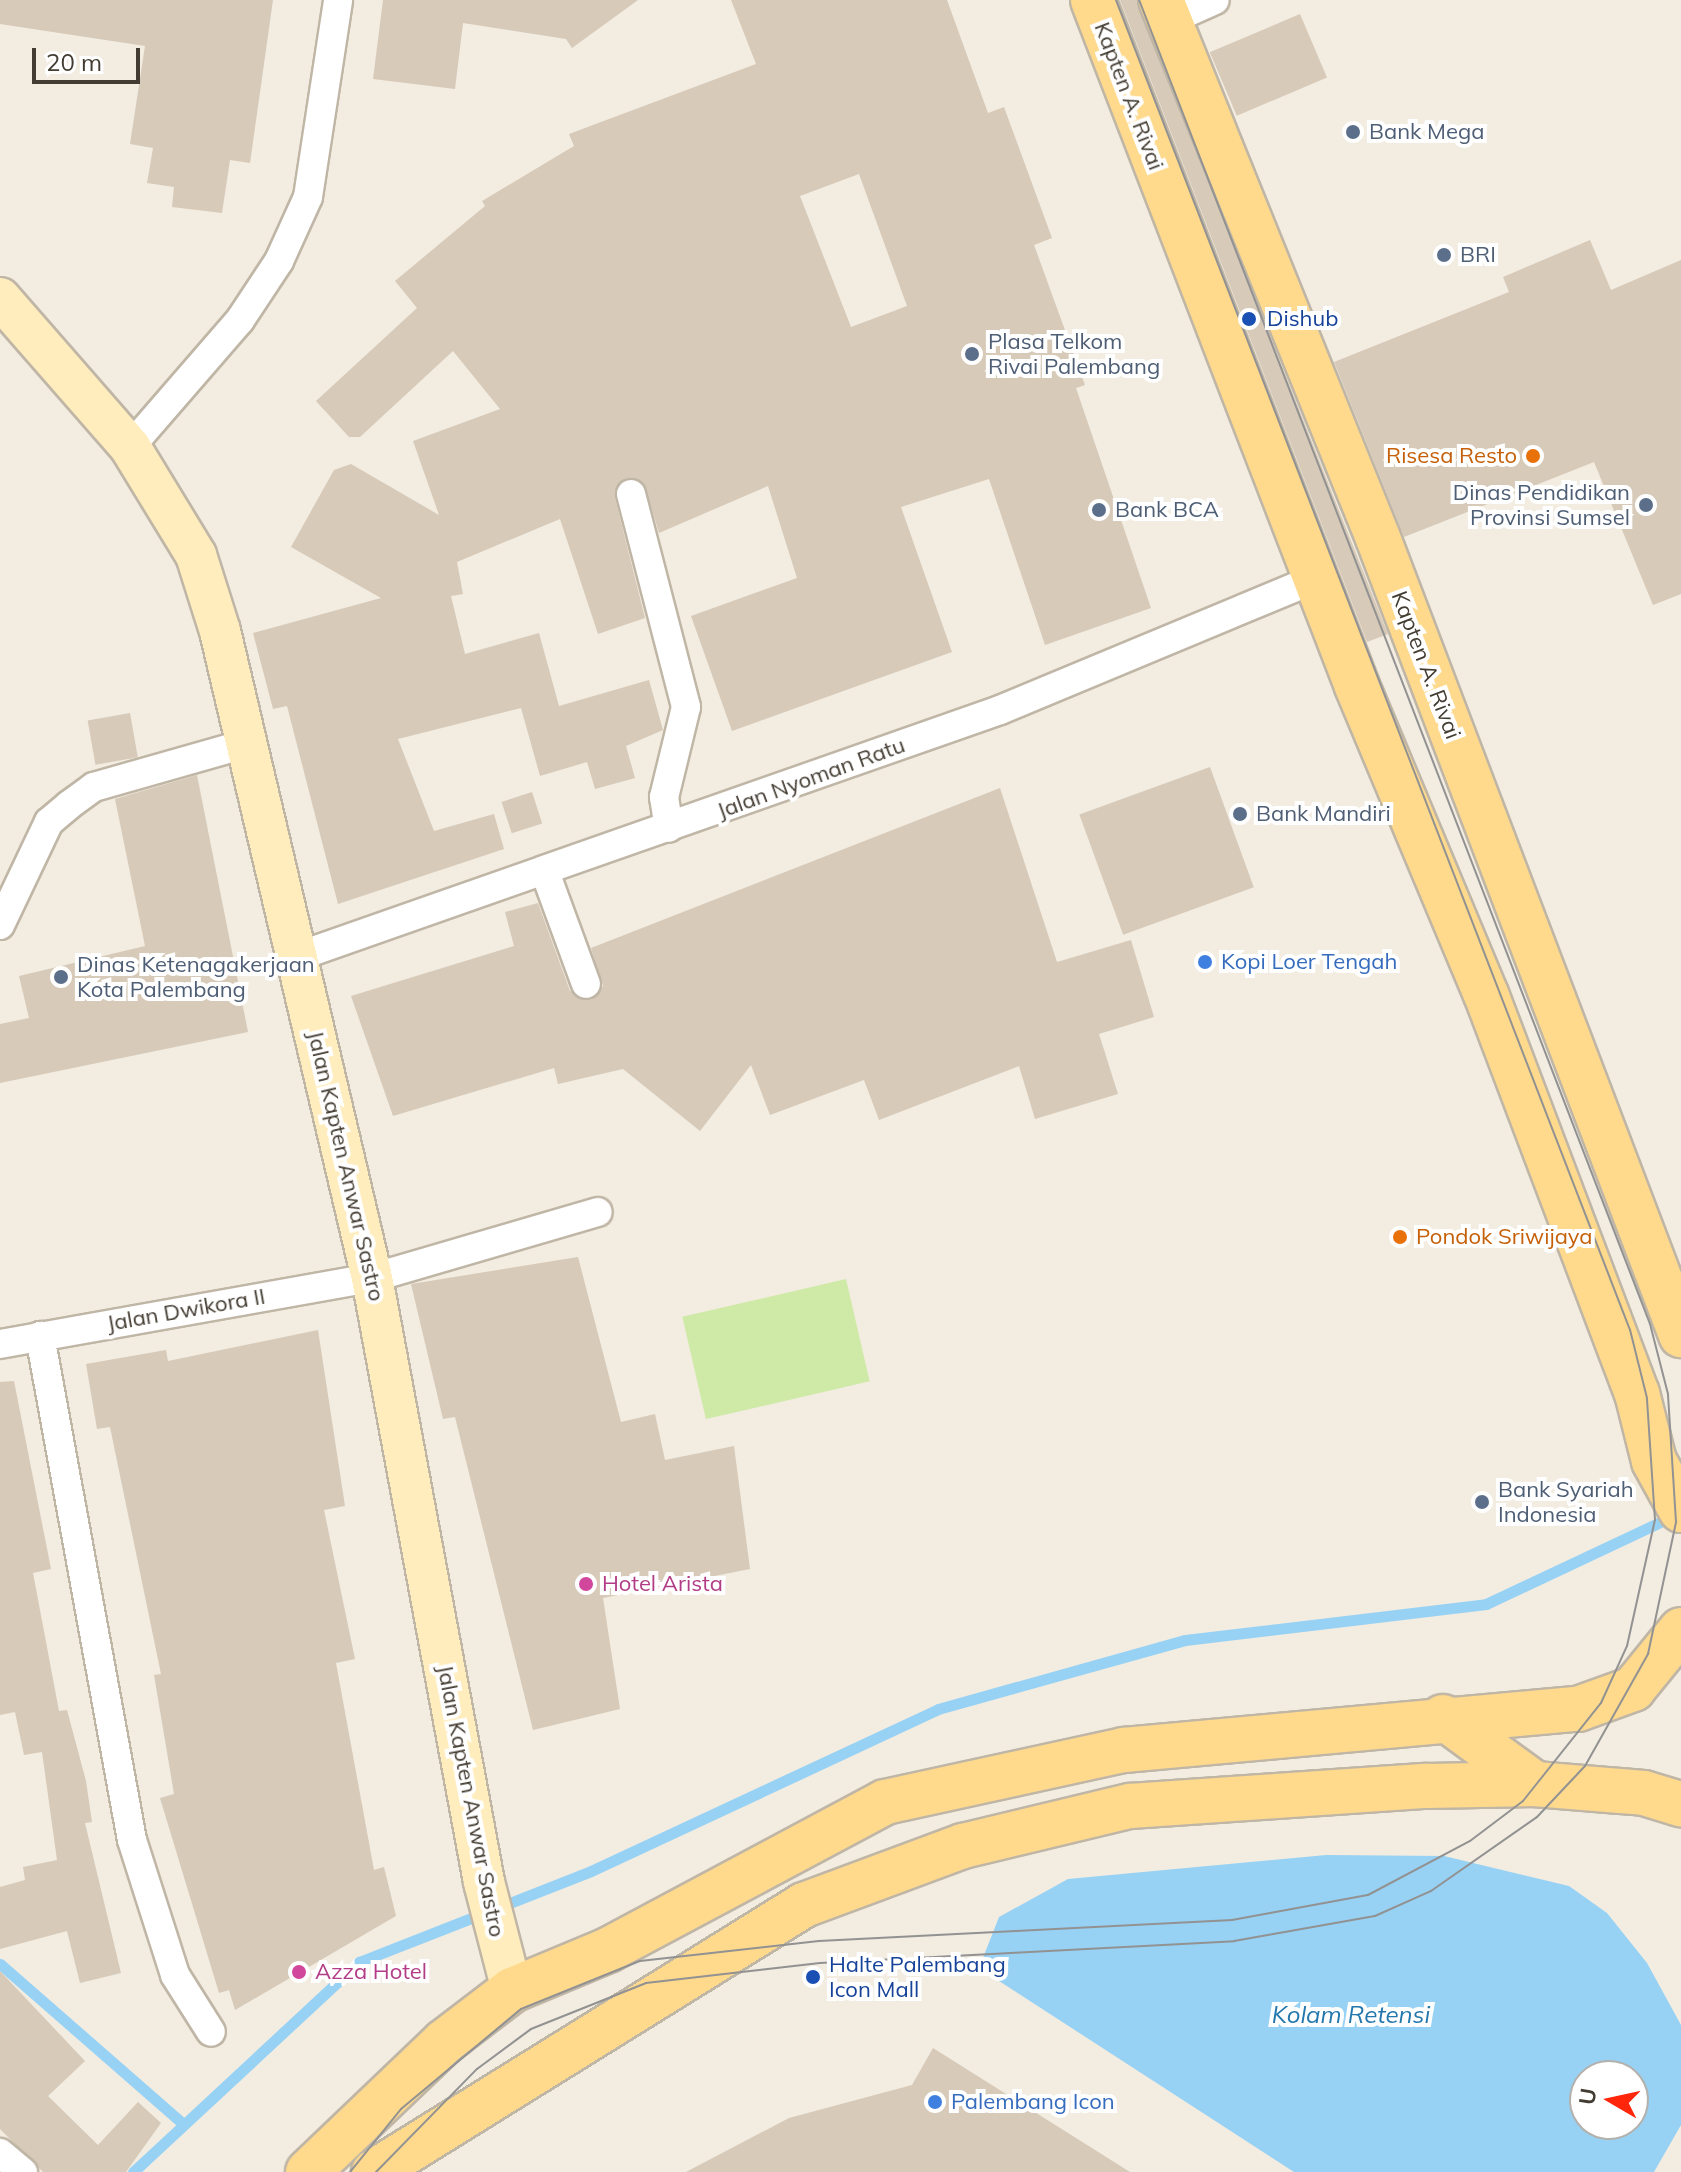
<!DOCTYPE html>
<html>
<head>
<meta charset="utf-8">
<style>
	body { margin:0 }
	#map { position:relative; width:1681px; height:2172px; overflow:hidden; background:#f2ece1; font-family:Mulish,sans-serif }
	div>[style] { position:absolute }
	.green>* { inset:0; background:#ceeaa6; transform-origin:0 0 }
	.water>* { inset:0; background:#97d2f5 }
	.stream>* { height:11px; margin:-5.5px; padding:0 5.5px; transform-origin:5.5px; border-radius:5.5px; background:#97d2f5 }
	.building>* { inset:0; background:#d7cab9; transform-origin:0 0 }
	.roads { filter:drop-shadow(2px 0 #c0b6a6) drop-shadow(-2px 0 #c0b6a6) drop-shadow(0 2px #c0b6a6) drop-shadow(0 -2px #c0b6a6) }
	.street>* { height:28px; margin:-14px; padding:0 14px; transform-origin:14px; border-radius:14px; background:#fff }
	.secondary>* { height:40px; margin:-20px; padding:0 20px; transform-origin:20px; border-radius:20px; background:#ffedbe }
	.primary>* { height:44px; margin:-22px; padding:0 22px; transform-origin:22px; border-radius:22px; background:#ffda8d }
	.tram>* { height:2px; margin:-1px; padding:0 1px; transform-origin:1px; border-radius:1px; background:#929292 }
	.dots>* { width:22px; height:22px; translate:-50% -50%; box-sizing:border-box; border:4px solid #fff; border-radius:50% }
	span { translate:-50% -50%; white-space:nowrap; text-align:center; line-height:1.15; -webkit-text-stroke:8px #fff; paint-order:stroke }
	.street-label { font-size:22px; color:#433c32 }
	.service-label { font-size:22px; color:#4e5e75 }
	.left { translate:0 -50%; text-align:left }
	.right { translate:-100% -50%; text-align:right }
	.transit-label { font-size:22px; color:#164399 }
	.food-label { font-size:22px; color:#c56008 }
	.shop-label { font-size:22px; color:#366cbe }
	.hotel-label { font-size:22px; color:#b23c85 }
	.water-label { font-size:24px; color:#2478ad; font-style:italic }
	.north { position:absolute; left:1569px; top:2060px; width:80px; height:80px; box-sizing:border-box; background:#fff; border:2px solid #b4b1ad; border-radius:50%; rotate:279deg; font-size:22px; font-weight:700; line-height:32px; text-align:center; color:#433c32 }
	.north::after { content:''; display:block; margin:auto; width:28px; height:36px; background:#ff260b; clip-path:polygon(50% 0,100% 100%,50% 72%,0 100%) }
	.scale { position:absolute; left:32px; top:48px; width:108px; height:36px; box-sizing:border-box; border:4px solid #433c32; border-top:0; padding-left:10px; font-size:24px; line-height:28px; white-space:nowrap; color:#433c32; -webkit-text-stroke:6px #fff; paint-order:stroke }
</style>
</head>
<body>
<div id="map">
	<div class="green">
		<i style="left:846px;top:1279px;width:105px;height:168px;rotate:77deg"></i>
	</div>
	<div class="water">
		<i style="clip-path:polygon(evenodd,1326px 1855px,1444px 1856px,1569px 1886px,1607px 1913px,1647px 1963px,1681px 2025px,1681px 2125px,1654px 2172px,1294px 2172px,979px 1968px,999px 1917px,1068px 1879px,1326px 1855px,1585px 2076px,1633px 2076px,1633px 2124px,1585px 2124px,1585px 2076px)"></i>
	</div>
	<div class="stream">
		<i style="left:0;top:1964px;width:240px;rotate:41.1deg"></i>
		<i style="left:133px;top:2172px;width:309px;rotate:-42.9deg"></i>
		<i style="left:359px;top:1962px;width:249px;rotate:-21.4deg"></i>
		<i style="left:591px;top:1871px;width:383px;rotate:-25deg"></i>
		<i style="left:938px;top:1709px;width:256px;rotate:-15.6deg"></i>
		<i style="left:1185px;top:1640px;width:303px;rotate:-6.8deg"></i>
		<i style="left:1486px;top:1604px;width:207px;rotate:-25.2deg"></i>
	</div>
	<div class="building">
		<i style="clip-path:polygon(0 0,273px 0,250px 163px,230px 160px,222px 213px,172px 207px,174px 187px,147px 183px,153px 148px,130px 144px,145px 46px,0 24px)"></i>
		<i style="clip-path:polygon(383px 0,638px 0,572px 48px,566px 39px,463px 23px,455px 89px,373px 79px)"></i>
		<i style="clip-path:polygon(evenodd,731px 0,947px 0,988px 113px,1004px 107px,1052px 238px,1034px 245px,1085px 385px,1076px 388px,1151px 608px,1045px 645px,989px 479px,901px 507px,952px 652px,732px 731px,691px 616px,797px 578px,768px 486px,659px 533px,644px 483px,626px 478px,615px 498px,645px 618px,598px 634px,560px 519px,457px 562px,463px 594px,451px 596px,465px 654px,539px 633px,559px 706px,649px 680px,663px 730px,626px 746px,635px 778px,595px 789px,587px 762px,540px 776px,521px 708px,398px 739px,434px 831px,494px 814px,504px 849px,338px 904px,287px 706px,273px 709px,253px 633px,381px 598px,291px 547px,334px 470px,351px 464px,439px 515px,413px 441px,500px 409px,453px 351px,360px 437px,349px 437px,316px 401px,417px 308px,395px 281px,485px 206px,482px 201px,574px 146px,569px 134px,756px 64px,731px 0,859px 174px,907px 306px,851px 327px,800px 196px,859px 174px)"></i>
		<i style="clip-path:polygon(1120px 0,1137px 0,1388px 634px,1367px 642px)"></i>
		<i style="left:1300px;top:14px;width:69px;height:98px;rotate:67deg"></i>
		<i style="clip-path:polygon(1590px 240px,1611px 290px,1681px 260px,1681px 594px,1653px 605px,1594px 462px,1404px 537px,1334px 362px,1509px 292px,1503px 277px)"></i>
		<i style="left:130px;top:713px;width:45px;height:43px;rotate:80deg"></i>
		<i style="left:1210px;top:767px;width:128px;height:139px;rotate:70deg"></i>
		<i style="clip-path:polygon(197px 775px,248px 1032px,0 1083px,0 1024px,29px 1018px,19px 976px,145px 946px,115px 799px)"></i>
		<i style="clip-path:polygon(1000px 788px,1057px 962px,1131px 940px,1154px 1017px,1099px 1034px,1118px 1094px,1035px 1119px,1019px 1066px,879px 1120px,864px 1080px,770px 1115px,751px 1065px,700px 1131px,623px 1069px,558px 1084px,554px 1068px,393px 1116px,351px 996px,514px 946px,505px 912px,538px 903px,570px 991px,591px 1000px,603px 986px,591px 948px)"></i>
		<i style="left:532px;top:792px;width:33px;height:32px;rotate:72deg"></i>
		<i style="clip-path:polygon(578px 1257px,621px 1422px,655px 1414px,665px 1460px,734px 1446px,750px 1569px,603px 1598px,620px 1709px,533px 1730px,455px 1417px,443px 1419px,411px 1284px)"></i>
		<i style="clip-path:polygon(318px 1330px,345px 1506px,324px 1510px,355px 1659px,336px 1663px,374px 1870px,384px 1867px,396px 1916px,235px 2010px,229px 1990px,219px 1993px,160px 1798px,174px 1794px,154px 1675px,161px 1674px,110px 1427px,97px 1429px,86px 1364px,166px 1350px,168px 1361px)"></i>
		<i style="clip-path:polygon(14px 1381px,51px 1569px,33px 1573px,59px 1711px,67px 1710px,86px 1781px,92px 1822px,85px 1823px,121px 1973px,80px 1983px,67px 1931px,0 1949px,0 1887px,25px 1880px,23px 1867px,57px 1860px,42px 1752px,24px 1755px,15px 1712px,0 1715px,0 1382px)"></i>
		<i style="clip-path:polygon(0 1971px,85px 2061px,48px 2096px,98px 2145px,138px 2102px,161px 2123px,126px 2172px,43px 2172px,0 2129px)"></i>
		<i style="clip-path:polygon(933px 2048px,1130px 2172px,686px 2172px,789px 2118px,912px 2085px)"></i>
	</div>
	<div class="roads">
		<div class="street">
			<i style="left:1168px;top:21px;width:51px;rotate:-24.1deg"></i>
			<i style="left:130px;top:447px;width:168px;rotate:-49.1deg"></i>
			<i style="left:240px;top:320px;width:71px;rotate:-56.5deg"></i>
			<i style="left:279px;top:261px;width:70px;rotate:-65.6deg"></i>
			<i style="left:308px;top:197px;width:199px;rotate:-81.3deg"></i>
			<i style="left:631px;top:494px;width:220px;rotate:75.5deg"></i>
			<i style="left:686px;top:707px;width:93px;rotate:103.7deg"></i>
			<i style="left:664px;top:797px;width:31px;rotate:81deg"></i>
			<i style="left:545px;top:872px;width:119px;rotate:69.9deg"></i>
			<i style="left:0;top:925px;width:114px;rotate:-64.6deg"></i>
			<i style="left:49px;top:822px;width:26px;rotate:-40deg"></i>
			<i style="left:69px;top:805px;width:31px;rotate:-36deg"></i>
			<i style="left:94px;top:787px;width:164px;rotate:-15.9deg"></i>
			<i style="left:299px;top:956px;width:743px;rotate:-19.34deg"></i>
			<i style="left:1000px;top:710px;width:341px;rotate:-22.6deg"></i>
			<i style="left:40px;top:1336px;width:512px;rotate:79.66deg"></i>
			<i style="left:132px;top:1840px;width:142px;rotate:72.3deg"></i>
			<i style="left:175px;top:1975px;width:67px;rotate:57.7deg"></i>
			<i style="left:0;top:1344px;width:378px;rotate:-10.1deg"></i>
			<i style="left:372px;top:1278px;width:235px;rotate:-16.3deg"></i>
			<i style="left:0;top:2153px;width:30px;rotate:40deg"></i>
		</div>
		<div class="secondary">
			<i style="left:0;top:298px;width:198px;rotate:48.9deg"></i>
			<i style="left:130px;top:447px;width:127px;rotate:58.6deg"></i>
			<i style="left:196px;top:555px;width:80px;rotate:72.5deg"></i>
			<i style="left:220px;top:631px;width:665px;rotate:76.78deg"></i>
			<i style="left:372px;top:1278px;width:614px;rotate:79.49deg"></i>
			<i style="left:484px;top:1882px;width:112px;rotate:75.5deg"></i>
		</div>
		<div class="primary">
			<i style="left:1093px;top:0;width:735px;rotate:68.95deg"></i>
			<i style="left:1357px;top:686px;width:334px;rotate:67.3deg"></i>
			<i style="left:1486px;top:994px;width:427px;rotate:69.3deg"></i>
			<i style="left:1637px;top:1393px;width:70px;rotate:76deg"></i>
			<i style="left:1654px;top:1461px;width:56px;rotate:61.1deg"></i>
			<i style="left:1161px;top:0;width:580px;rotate:68.03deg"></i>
			<i style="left:1378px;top:538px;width:853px;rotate:69.18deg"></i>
			<i style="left:1443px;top:1717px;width:114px;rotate:36.1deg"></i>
			<i style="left:308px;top:2172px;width:188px;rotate:-43.7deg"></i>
			<i style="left:444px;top:2042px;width:86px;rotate:-37.4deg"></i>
			<i style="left:512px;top:1990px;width:104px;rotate:-22.6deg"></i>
			<i style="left:608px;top:1950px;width:314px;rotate:-28.1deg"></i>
			<i style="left:885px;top:1802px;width:245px;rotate:-12.3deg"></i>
			<i style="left:1124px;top:1750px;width:456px;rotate:-5.2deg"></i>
			<i style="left:1578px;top:1709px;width:59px;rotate:-20deg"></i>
			<i style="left:1633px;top:1689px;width:76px;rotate:-50.9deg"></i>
			<i style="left:374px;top:2172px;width:506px;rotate:-31.84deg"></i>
			<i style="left:804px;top:1905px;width:170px;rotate:-20.4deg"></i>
			<i style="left:963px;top:1846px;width:172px;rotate:-13.5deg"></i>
			<i style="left:1130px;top:1806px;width:297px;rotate:-3.9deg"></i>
			<i style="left:1426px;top:1786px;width:109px;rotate:-1.1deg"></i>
			<i style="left:1535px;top:1784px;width:109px;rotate:4.7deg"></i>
			<i style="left:1644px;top:1793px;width:39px;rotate:17deg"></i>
		</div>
	</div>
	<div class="tram">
		<i style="left:350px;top:2172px;width:81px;rotate:-51deg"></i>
		<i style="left:401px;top:2109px;width:156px;rotate:-39.8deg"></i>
		<i style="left:521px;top:2009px;width:128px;rotate:-22deg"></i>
		<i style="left:640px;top:1961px;width:180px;rotate:-6.4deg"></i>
		<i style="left:819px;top:1941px;width:414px;rotate:-2.9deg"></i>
		<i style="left:1232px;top:1920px;width:138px;rotate:-10.4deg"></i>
		<i style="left:1368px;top:1895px;width:115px;rotate:-27.9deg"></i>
		<i style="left:1470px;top:1841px;width:66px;rotate:-37deg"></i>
		<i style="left:1523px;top:1801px;width:125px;rotate:-51.5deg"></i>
		<i style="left:1601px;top:1703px;width:63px;rotate:-65.5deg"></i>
		<i style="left:1627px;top:1646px;width:129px;rotate:-77.5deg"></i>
		<i style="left:1655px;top:1520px;width:122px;rotate:-93.8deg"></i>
		<i style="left:1647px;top:1398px;width:70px;rotate:-104deg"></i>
		<i style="left:1630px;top:1330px;width:1426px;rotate:-111.13deg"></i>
		<i style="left:376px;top:2172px;width:144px;rotate:-45.6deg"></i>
		<i style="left:477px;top:2069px;width:67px;rotate:-36.5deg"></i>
		<i style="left:531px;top:2029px;width:124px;rotate:-21.8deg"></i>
		<i style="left:646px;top:1983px;width:175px;rotate:-6.6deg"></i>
		<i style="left:820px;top:1963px;width:415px;rotate:-3deg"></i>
		<i style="left:1234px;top:1941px;width:143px;rotate:-10.1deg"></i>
		<i style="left:1375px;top:1916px;width:61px;rotate:-24.1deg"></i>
		<i style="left:1431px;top:1891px;width:129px;rotate:-34.9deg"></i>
		<i style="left:1537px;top:1817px;width:70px;rotate:-46.7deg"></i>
		<i style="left:1585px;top:1766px;width:129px;rotate:-60.6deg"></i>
		<i style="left:1648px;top:1654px;width:135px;rotate:-78deg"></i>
		<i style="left:1676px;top:1522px;width:128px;rotate:-93.6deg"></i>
		<i style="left:1668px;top:1394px;width:72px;rotate:-104.4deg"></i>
		<i style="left:1650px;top:1324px;width:1419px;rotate:-111.1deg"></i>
	</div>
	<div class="dots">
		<i style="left:1353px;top:132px;background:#5c6f8a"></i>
		<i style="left:1444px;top:255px;background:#5c6f8a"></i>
		<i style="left:1249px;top:319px;background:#1a4fb4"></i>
		<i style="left:972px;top:354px;background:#5c6f8a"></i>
		<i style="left:1533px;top:456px;background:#e8710a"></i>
		<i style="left:1646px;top:505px;background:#5c6f8a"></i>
		<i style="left:1099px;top:510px;background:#5c6f8a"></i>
		<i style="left:1240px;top:814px;background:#5c6f8a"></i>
		<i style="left:1205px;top:962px;background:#3f7fe0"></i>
		<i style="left:61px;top:977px;background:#5c6f8a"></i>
		<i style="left:1400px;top:1237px;background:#e8710a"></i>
		<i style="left:1482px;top:1502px;background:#5c6f8a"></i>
		<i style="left:586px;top:1584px;background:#d1479c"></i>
		<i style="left:299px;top:1972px;background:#d1479c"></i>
		<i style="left:813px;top:1977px;background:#1a4fb4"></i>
		<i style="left:935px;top:2102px;background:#3f7fe0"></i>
	</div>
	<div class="street-label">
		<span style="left:1129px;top:96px;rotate:69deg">Kapten A. Rivai</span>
		<span style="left:1426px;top:665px;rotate:69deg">Kapten A. Rivai</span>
		<span style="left:811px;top:778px;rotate:-20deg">Jalan Nyoman Ratu</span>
		<span style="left:346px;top:1166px;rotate:77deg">Jalan Kapten Anwar Sastro</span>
		<span style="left:186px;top:1310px;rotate:-10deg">Jalan Dwikora II</span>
		<span style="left:471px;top:1801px;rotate:79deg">Jalan Kapten Anwar Sastro</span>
	</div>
	<div class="service-label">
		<span class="left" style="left:1369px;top:132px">Bank Mega</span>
		<span class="left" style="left:1460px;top:255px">BRI</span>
		<span class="left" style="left:988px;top:354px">Plasa Telkom<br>Rivai Palembang</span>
		<span class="right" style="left:1630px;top:505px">Dinas Pendidikan<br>Provinsi Sumsel</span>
		<span class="left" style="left:1115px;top:510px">Bank BCA</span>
		<span class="left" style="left:1256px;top:814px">Bank Mandiri</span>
		<span class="left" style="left:77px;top:977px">Dinas Ketenagakerjaan<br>Kota Palembang</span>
		<span class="left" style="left:1498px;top:1502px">Bank Syariah<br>Indonesia</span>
	</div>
	<div class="transit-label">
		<span class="left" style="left:1267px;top:319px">Dishub</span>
		<span class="left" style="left:829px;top:1977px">Halte Palembang<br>Icon Mall</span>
	</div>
	<div class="food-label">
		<span class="right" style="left:1517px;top:456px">Risesa Resto</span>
		<span class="left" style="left:1416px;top:1237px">Pondok Sriwijaya</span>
	</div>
	<div class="shop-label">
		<span class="left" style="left:1221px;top:962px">Kopi Loer Tengah</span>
		<span class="left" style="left:951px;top:2102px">Palembang Icon</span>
	</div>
	<div class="hotel-label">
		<span class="left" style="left:602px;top:1584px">Hotel Arista</span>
		<span class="left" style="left:315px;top:1972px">Azza Hotel</span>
	</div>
	<div class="water-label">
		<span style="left:1351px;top:2015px">Kolam Retensi</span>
	</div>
	<div class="north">U</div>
	<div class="scale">20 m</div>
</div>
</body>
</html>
